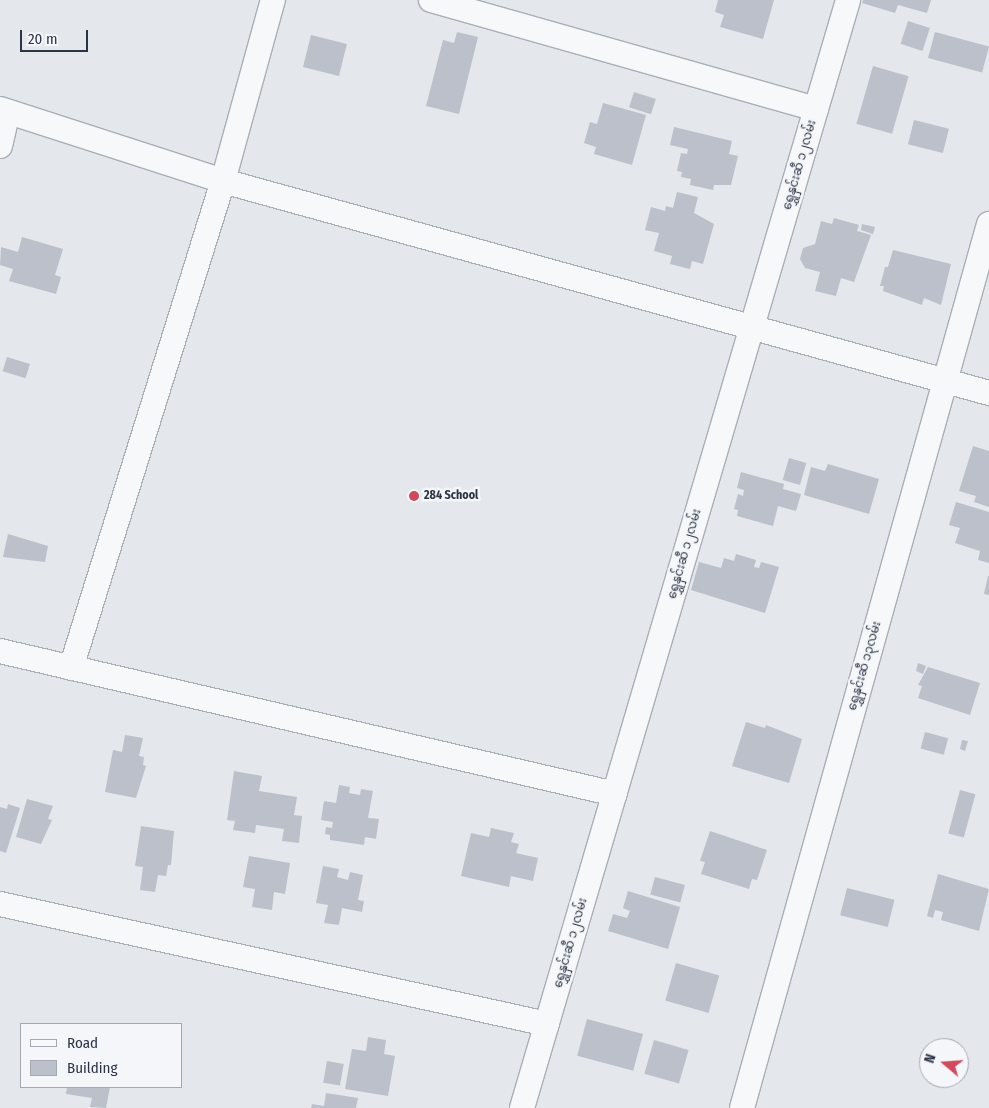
<!DOCTYPE html>
<html>
<head>
<meta charset="utf-8">
<style>
	body { margin:0 }
	#map { position:relative; width:989px; height:1108px; overflow:hidden; background:#e4e7ec; font-family:"Fira Sans Condensed","Noto Sans Myanmar",sans-serif }
	div>[style] { position:absolute }
	.building>* { inset:0; background:#bbc0ca; transform-origin:0 0 }
	.roads { filter:drop-shadow(1px 0 #a9aeb7) drop-shadow(-1px 0 #a9aeb7) drop-shadow(0 1px #a9aeb7) drop-shadow(0 -1px #a9aeb7) }
	.street>* { height:24px; margin:-12px; padding:0 12px; transform-origin:12px; border-radius:12px; background:#f7f8fa }
	.dots>* { width:14px; height:14px; translate:-50% -50%; box-sizing:border-box; border:2px solid #f4f6f9; border-radius:50% }
	span { translate:-50% -50%; white-space:nowrap; text-align:center; line-height:1.15; -webkit-text-stroke:5px #f4f6f9; paint-order:stroke }
	.street-label { font-size:12px; color:#2b3445 }
	.poi-label { font-size:12px; color:#2b3445; font-weight:700 }
	.left { translate:0 -50%; text-align:left }
	.legend { position:absolute; left:20px; top:1023px; width:162px; height:65px; box-sizing:border-box; background:#f4f6f9; border:1px solid #a4a8b1; margin:0; padding:6px 9px; list-style:none; font-size:15px; color:#2b3445 }
	.legend li { display:flex; align-items:center; gap:10px; height:25px }
	.legend b { width:25px; border:1px solid #a4a8b1 }
	.north { position:absolute; left:919px; top:1038px; width:50px; height:50px; box-sizing:border-box; background:#f4f6f9; border:1px solid #a4a8b1; border-radius:50%; rotate:288deg; font-size:14px; font-weight:700; line-height:20px; text-align:center; color:#2b3445 }
	.north::after { content:''; display:block; margin:auto; width:18px; height:22px; background:#d1495b; clip-path:polygon(50% 0,100% 100%,50% 72%,0 100%) }
	.scale { position:absolute; left:20px; top:30px; width:68px; height:22px; box-sizing:border-box; border:2px solid #2b3445; border-top:0; padding-left:6px; font-size:15px; line-height:18px; white-space:nowrap; color:#2b3445; -webkit-text-stroke:4px #f4f6f9; paint-order:stroke }
</style>
</head>
<body>
<div id="map">
	<div class="building">
		<i style="clip-path:polygon(718px 0,774px 0,763px 39px,720px 27px,724px 15px,715px 12px)"></i>
		<i style="clip-path:polygon(863px 0,931px 0,927px 13px,898px 5px,895px 13px,862px 3px)"></i>
		<i style="left:908px;top:21px;width:23px;height:24px;rotate:18deg"></i>
		<i style="clip-path:polygon(457px 32px,478px 37px,459px 114px,426px 106px,443px 40px,454px 43px)"></i>
		<i style="left:935px;top:32px;width:56px;height:27px;rotate:15deg"></i>
		<i style="left:311px;top:35px;width:37px;height:33px;rotate:14deg"></i>
		<i style="left:873px;top:66px;width:37px;height:60px;rotate:16deg"></i>
		<i style="left:634px;top:92px;width:23px;height:16px;rotate:18deg"></i>
		<i style="clip-path:polygon(603px 103px,646px 115px,632px 165px,594px 154px,596px 147px,584px 143px,590px 122px,597px 124px)"></i>
		<i style="left:914px;top:120px;width:36px;height:25px;rotate:14deg"></i>
		<i style="clip-path:polygon(674px 127px,732px 141px,729px 154px,738px 156px,731px 185px,714px 185px,713px 190px,690px 185px,691px 179px,681px 177px,682px 172px,677px 171px,681px 153px,687px 154px,688px 149px,670px 145px)"></i>
		<i style="clip-path:polygon(677px 192px,698px 197px,694px 213px,714px 224px,703px 264px,692px 261px,690px 269px,670px 264px,672px 256px,654px 251px,659px 233px,645px 230px,651px 207px,665px 211px,666px 206px,673px 208px)"></i>
		<i style="clip-path:polygon(834px 218px,859px 225px,857px 231px,871px 235px,854px 282px,841px 278px,836px 296px,815px 291px,820px 272px,805px 268px,800px 259px,803px 248px,815px 244px,821px 221px,832px 224px)"></i>
		<i style="clip-path:polygon(862px 224px,875px 227px,873px 234px,861px 230px)"></i>
		<i style="clip-path:polygon(22px 237px,63px 249px,55px 275px,61px 277px,56px 294px,9px 281px,13px 269px,0 265px,1px 247px,18px 252px)"></i>
		<i style="clip-path:polygon(893px 250px,951px 264px,941px 305px,924px 298px,922px 305px,883px 291px,884px 286px,880px 286px,885px 267px,888px 267px)"></i>
		<i style="left:7px;top:357px;width:24px;height:15px;rotate:17deg"></i>
		<i style="clip-path:polygon(973px 446px,989px 451px,989px 507px,974px 502px,976px 496px,959px 491px)"></i>
		<i style="left:789px;top:458px;width:18px;height:23px;rotate:16deg"></i>
		<i style="clip-path:polygon(828px 464px,879px 479px,869px 514px,804px 495px,811px 467px,825px 471px)"></i>
		<i style="clip-path:polygon(741px 472px,784px 484px,783px 489px,801px 494px,796px 511px,778px 506px,773px 526px,737px 516px,738px 510px,734px 509px,738px 494px,743px 496px,744px 490px,737px 488px)"></i>
		<i style="clip-path:polygon(956px 502px,989px 512px,989px 563px,978px 560px,980px 551px,955px 543px,960px 528px,949px 525px)"></i>
		<i style="clip-path:polygon(8px 534px,48px 546px,45px 562px,3px 557px)"></i>
		<i style="clip-path:polygon(736px 554px,756px 560px,754px 567px,759px 568px,761px 562px,779px 567px,765px 613px,691px 590px,699px 562px,721px 568px,724px 558px,734px 561px)"></i>
		<i style="clip-path:polygon(988px 576px,989px 576px,989px 595px,984px 594px)"></i>
		<i style="clip-path:polygon(918px 663px,926px 666px,923px 674px,916px 671px)"></i>
		<i style="clip-path:polygon(928px 667px,980px 683px,970px 715px,918px 698px,922px 686px,918px 685px)"></i>
		<i style="clip-path:polygon(746px 722px,765px 728px,766px 725px,802px 739px,789px 783px,732px 766px)"></i>
		<i style="left:925px;top:732px;width:24px;height:17px;rotate:15deg"></i>
		<i style="clip-path:polygon(125px 735px,143px 738px,139px 756px,144px 757px,143px 765px,146px 766px,136px 798px,105px 792px,113px 750px,122px 752px)"></i>
		<i style="clip-path:polygon(962px 740px,968px 741px,965px 751px,960px 749px)"></i>
		<i style="clip-path:polygon(234px 771px,262px 776px,259px 791px,297px 797px,294px 815px,302px 816px,299px 843px,282px 841px,284px 829px,256px 825px,255px 833px,233px 830px,235px 821px,227px 820px)"></i>
		<i style="clip-path:polygon(339px 785px,350px 787px,349px 793px,360px 795px,361px 789px,373px 791px,368px 818px,379px 819px,376px 839px,365px 837px,364px 845px,330px 840px,330px 835px,325px 834px,326px 827px,332px 828px,333px 822px,321px 820px,324px 801px,336px 803px)"></i>
		<i style="left:960px;top:790px;width:16px;height:45px;rotate:15deg"></i>
		<i style="clip-path:polygon(27px 799px,53px 806px,48px 819px,52px 820px,41px 844px,16px 837px)"></i>
		<i style="clip-path:polygon(8px 804px,20px 808px,6px 853px,0 851px,0 807px,7px 809px)"></i>
		<i style="clip-path:polygon(141px 826px,174px 831px,171px 865px,168px 865px,166px 876px,158px 875px,155px 892px,140px 890px,143px 867px,135px 866px)"></i>
		<i style="clip-path:polygon(491px 828px,514px 833px,511px 842px,519px 844px,516px 853px,538px 858px,533px 881px,511px 876px,509px 887px,461px 876px,471px 833px,489px 837px)"></i>
		<i style="clip-path:polygon(710px 831px,767px 850px,757px 880px,752px 879px,749px 889px,701px 874px,705px 862px,700px 861px)"></i>
		<i style="clip-path:polygon(249px 856px,290px 863px,285px 894px,274px 892px,272px 910px,252px 907px,255px 889px,243px 887px)"></i>
		<i style="clip-path:polygon(323px 866px,339px 869px,337px 877px,348px 880px,350px 872px,363px 875px,358px 900px,364px 901px,362px 912px,342px 908px,339px 925px,324px 923px,328px 905px,316px 903px)"></i>
		<i style="clip-path:polygon(938px 874px,989px 889px,979px 931px,941px 920px,943px 912px,935px 910px,933px 918px,927px 916px)"></i>
		<i style="left:655px;top:877px;width:31px;height:18px;rotate:15deg"></i>
		<i style="left:847px;top:888px;width:49px;height:28px;rotate:14deg"></i>
		<i style="clip-path:polygon(628px 891px,680px 907px,668px 949px,608px 931px,613px 914px,627px 918px,630px 911px,623px 908px)"></i>
		<i style="left:676px;top:963px;width:45px;height:39px;rotate:16deg"></i>
		<i style="left:587px;top:1019px;width:58px;height:38px;rotate:15deg"></i>
		<i style="clip-path:polygon(368px 1037px,386px 1040px,384px 1054px,395px 1056px,388px 1096px,345px 1089px,352px 1049px,366px 1051px)"></i>
		<i style="left:654px;top:1040px;width:36px;height:35px;rotate:16deg"></i>
		<i style="left:327px;top:1061px;width:17px;height:22px;rotate:10deg"></i>
		<i style="clip-path:polygon(67px 1087px,110px 1087px,106px 1108px,90px 1107px,92px 1098px,66px 1094px)"></i>
		<i style="clip-path:polygon(326px 1093px,358px 1098px,356px 1108px,311px 1108px,312px 1104px,324px 1106px)"></i>
	</div>
	<div class="roads">
		<div class="street">
			<i style="left:431px;top:0;width:400px;rotate:15.8deg"></i>
			<i style="left:0;top:109px;width:234px;rotate:17.9deg"></i>
			<i style="left:223px;top:181px;width:795px;rotate:15.47deg"></i>
			<i style="left:0;top:146px;width:35px;rotate:-77deg"></i>
			<i style="left:0;top:651px;width:631px;rotate:13.09deg"></i>
			<i style="left:71px;top:668px;width:510px;rotate:-72.67deg"></i>
			<i style="left:223px;top:181px;width:188px;rotate:-74.6deg"></i>
			<i style="left:0;top:904px;width:560px;rotate:12.37deg"></i>
			<i style="left:522px;top:1108px;width:1155px;rotate:-73.6deg"></i>
			<i style="left:742px;top:1108px;width:918px;rotate:-74.39deg"></i>
		</div>
	</div>
	<div class="dots">
		<i style="left:414px;top:496px;background:#d1495b"></i>
	</div>
	<div class="street-label">
		<span style="left:800px;top:165px;rotate:-74deg">ရွှေနှင်းဆီ ၁၂လမ်း</span>
		<span style="left:685px;top:554px;rotate:-74deg">ရွှေနှင်းဆီ ၁၂လမ်း</span>
		<span style="left:865px;top:666px;rotate:-74deg">ရွှေနှင်းဆီ ၁၃လမ်း</span>
		<span style="left:571px;top:943px;rotate:-74deg">ရွှေနှင်းဆီ ၁၂လမ်း</span>
	</div>
	<div class="poi-label">
		<span class="left" style="left:424px;top:496px">284 School</span>
	</div>
	<ul class="legend">
	<li><b style="height:6px;background:#f7f8fa"></b>Road</li>
	<li><b style="height:14px;background:#bbc0ca"></b>Building</li>
	</ul>
	<div class="north">N</div>
	<div class="scale">20 m</div>
</div>
</body>
</html>
